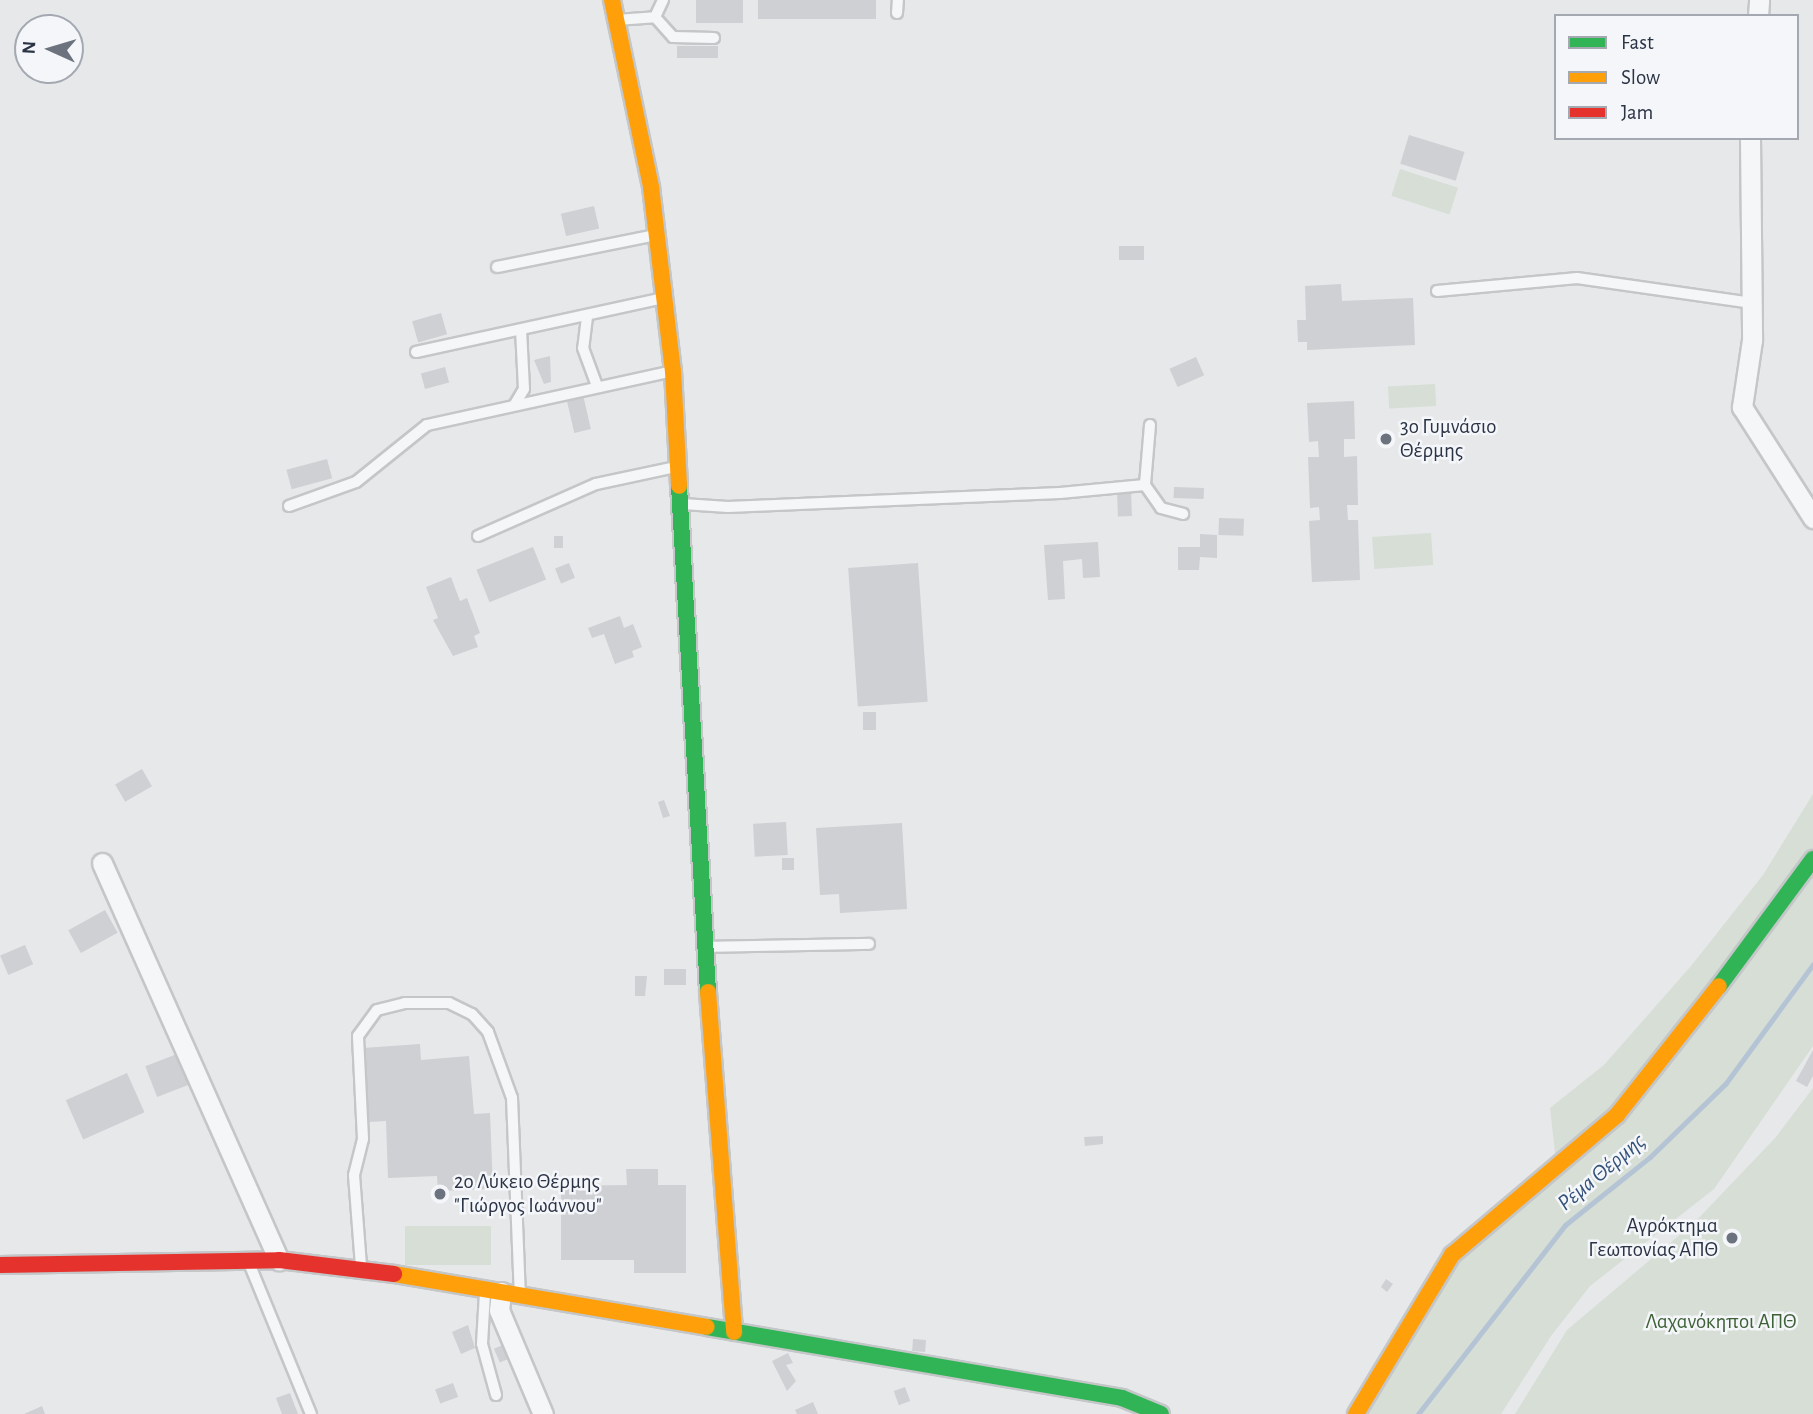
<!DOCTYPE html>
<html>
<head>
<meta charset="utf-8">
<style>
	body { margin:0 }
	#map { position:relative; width:1813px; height:1414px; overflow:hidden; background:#e6e8ea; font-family:"Alegreya Sans",sans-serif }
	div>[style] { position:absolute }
	.green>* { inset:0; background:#d6ded6; transform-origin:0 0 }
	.stream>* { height:5px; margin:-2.5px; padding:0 2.5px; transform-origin:2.5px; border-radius:2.5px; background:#b4c4d5 }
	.building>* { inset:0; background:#ced0d3; transform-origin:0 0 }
	.roads { filter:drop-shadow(2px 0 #c4c6c8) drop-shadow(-2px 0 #c4c6c8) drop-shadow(0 2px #c4c6c8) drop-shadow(0 -2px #c4c6c8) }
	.lane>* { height:10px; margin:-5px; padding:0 5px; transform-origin:5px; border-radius:5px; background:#f5f6f7 }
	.street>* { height:19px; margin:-9.5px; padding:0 9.5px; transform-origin:9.5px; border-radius:9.5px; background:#f5f6f7 }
	.fast>* { height:16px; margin:-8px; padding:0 8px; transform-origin:8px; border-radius:8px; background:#30b455 }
	.slow>* { height:16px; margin:-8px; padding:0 8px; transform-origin:8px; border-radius:8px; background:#ff9f0a }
	.jam>* { height:16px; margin:-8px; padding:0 8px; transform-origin:8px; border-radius:8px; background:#e5322d }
	.dots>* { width:19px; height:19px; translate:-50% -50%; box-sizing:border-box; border:4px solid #f4f6f9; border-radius:50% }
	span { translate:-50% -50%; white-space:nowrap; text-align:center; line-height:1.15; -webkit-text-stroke:5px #f4f6f9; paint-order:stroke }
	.poi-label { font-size:21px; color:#2b3445 }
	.left { translate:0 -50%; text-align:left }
	.right { translate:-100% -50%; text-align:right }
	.park-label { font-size:21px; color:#3f6138 }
	.water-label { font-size:23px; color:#34527a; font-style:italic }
	.legend { position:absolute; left:1554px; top:14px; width:245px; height:126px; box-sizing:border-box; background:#f4f6f9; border:2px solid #a4a8b1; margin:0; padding:9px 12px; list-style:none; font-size:21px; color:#2b3445 }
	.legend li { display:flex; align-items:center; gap:14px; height:35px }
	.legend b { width:35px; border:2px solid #a4a8b1 }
	.north { position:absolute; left:14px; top:14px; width:70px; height:70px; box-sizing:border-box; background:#f4f6f9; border:2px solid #a4a8b1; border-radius:50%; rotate:274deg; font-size:19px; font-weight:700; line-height:28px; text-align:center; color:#2b3445 }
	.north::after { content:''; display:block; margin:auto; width:24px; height:32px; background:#6c737f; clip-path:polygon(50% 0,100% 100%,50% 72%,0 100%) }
</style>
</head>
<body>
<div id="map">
	<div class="green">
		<i style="left:1400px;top:169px;width:61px;height:28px;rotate:18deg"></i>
		<i style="left:1435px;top:384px;width:22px;height:47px;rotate:87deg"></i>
		<i style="left:1431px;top:533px;width:32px;height:59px;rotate:86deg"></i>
		<i style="clip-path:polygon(1813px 794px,1813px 853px,1645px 1080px,1556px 1161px,1550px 1108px,1604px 1065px,1691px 966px,1763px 875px)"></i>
		<i style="clip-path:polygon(1813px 874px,1813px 1046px,1714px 1189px,1590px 1286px,1551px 1336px,1501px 1414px,1365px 1414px,1461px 1252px,1564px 1167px)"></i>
		<i style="clip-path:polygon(1813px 1088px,1813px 1414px,1515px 1414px,1567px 1330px,1695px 1222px,1776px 1137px)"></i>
		<i style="left:405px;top:1226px;width:86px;height:39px"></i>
	</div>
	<div class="stream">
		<i style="left:1418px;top:1414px;width:239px;rotate:-52.1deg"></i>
		<i style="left:1565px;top:1225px;width:109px;rotate:-38.7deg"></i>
		<i style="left:1650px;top:1157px;width:106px;rotate:-44.2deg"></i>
		<i style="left:1726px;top:1083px;width:147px;rotate:-53.8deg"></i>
	</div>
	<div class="building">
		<i style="left:696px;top:0;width:47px;height:23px"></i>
		<i style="left:758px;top:0;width:118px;height:19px"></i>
		<i style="left:677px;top:46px;width:41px;height:12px"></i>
		<i style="left:1409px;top:135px;width:58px;height:30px;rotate:17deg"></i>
		<i style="left:594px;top:206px;width:23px;height:34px;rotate:77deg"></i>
		<i style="left:1119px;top:246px;width:25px;height:14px"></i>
		<i style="clip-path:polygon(1341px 284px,1342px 301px,1413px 298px,1415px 345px,1307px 350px,1307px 342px,1298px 342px,1297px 320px,1306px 320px,1305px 286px)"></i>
		<i style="left:441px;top:313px;width:22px;height:30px;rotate:74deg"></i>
		<i style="clip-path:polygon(550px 356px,551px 382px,544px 384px,534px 360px)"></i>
		<i style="left:1196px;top:357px;width:20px;height:29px;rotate:66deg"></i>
		<i style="left:445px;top:367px;width:16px;height:25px;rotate:75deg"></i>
		<i style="left:583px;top:395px;width:35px;height:17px;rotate:77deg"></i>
		<i style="clip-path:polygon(1354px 401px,1355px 439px,1344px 439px,1344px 457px,1357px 456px,1358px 505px,1347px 505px,1348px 520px,1358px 520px,1360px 580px,1312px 582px,1309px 521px,1320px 520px,1319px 507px,1310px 508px,1308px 457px,1319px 457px,1318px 441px,1309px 442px,1307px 403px)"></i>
		<i style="left:327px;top:459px;width:20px;height:42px;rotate:75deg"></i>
		<i style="left:1174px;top:487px;width:30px;height:11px;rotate:2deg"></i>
		<i style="left:1131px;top:490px;width:26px;height:14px;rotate:88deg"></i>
		<i style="left:1219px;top:518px;width:25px;height:17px;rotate:2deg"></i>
		<i style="clip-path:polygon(1200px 534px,1217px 535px,1217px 558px,1200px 557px,1199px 570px,1178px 570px,1178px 547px,1200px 547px)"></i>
		<i style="left:554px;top:536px;width:9px;height:12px"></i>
		<i style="clip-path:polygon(1098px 542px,1100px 577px,1083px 578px,1082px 559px,1063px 561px,1065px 599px,1048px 600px,1044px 545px)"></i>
		<i style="left:533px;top:547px;width:35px;height:61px;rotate:68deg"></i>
		<i style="left:569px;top:563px;width:16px;height:15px;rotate:68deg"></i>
		<i style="left:918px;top:563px;width:139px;height:70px;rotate:86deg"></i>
		<i style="clip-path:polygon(451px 577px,460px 601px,467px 598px,480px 633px,474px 636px,478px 647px,453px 656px,433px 620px,438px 618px,426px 587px)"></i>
		<i style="clip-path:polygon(620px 616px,624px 628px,633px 624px,642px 647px,632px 651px,634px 657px,615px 664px,604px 634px,592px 638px,588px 628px)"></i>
		<i style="left:863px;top:712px;width:13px;height:18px"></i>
		<i style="left:142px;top:769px;width:20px;height:31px;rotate:60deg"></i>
		<i style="clip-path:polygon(664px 800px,670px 816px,663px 818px,658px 802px)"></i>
		<i style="left:786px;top:822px;width:33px;height:33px;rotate:87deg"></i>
		<i style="clip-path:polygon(902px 823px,907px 909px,840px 913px,839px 894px,820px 895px,816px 828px)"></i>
		<i style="left:794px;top:858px;width:12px;height:12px;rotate:90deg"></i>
		<i style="left:105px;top:910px;width:26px;height:42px;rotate:61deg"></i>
		<i style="left:25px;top:945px;width:21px;height:27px;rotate:67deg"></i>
		<i style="left:686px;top:969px;width:16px;height:22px;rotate:90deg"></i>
		<i style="clip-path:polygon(635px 976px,647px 976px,645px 996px,635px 996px)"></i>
		<i style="clip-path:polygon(420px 1044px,421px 1060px,469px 1056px,474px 1114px,490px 1113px,493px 1189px,438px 1191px,437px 1176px,388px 1178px,386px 1121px,369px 1122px,363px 1048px)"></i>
		<i style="clip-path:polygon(1813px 1050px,1813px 1076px,1807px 1087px,1796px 1081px)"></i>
		<i style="left:177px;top:1054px;width:33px;height:34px;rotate:69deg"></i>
		<i style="left:127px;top:1073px;width:43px;height:67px;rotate:66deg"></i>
		<i style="clip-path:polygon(1103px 1136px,1103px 1144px,1085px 1146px,1084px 1137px)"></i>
		<i style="clip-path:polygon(626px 1169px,658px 1169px,658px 1185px,686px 1185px,686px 1273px,634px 1273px,634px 1260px,561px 1260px,561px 1186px,627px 1185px)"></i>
		<i style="clip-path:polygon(1386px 1279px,1393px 1284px,1387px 1292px,1381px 1287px)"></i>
		<i style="clip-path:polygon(468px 1325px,475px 1348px,461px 1354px,452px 1332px)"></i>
		<i style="left:913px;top:1339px;width:13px;height:12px;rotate:4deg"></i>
		<i style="left:505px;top:1344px;width:15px;height:12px;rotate:67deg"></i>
		<i style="clip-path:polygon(788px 1353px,793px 1363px,786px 1365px,796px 1381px,787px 1391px,772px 1361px)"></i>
		<i style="left:453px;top:1383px;width:15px;height:19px;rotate:70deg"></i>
		<i style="left:905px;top:1387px;width:15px;height:12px;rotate:70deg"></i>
		<i style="clip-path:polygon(290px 1393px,298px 1414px,282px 1414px,276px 1398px)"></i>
		<i style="clip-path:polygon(813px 1402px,818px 1414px,797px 1414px,795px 1410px)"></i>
		<i style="clip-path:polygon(42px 1406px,45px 1414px,24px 1414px)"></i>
	</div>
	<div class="roads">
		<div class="lane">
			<i style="left:663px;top:0;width:19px;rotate:115deg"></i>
			<i style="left:655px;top:17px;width:27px;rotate:48deg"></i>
			<i style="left:673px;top:37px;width:41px;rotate:1.4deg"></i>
			<i style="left:897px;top:13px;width:13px;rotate:-86deg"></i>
			<i style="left:616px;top:20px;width:39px;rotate:-4deg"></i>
			<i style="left:497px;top:267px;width:162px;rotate:-11.4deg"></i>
			<i style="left:1437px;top:291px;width:141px;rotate:-5.3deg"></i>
			<i style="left:1577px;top:278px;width:177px;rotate:8.1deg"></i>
			<i style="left:587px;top:317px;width:31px;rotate:97deg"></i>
			<i style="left:583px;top:348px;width:40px;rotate:69.8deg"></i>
			<i style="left:416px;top:352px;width:254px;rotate:-12.3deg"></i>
			<i style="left:515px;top:404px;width:17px;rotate:-59deg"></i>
			<i style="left:524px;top:389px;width:59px;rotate:-92.9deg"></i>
			<i style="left:1150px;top:425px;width:60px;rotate:94.8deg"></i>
			<i style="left:1145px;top:485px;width:28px;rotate:55deg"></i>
			<i style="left:1161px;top:508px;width:23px;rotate:15deg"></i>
			<i style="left:683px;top:504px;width:45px;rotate:3.8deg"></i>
			<i style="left:728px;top:507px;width:332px;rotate:-2.4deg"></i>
			<i style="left:1060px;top:493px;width:85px;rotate:-5.4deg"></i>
			<i style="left:289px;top:506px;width:71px;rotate:-19.7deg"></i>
			<i style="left:356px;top:482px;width:91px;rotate:-38.8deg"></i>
			<i style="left:427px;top:425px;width:251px;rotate:-12.4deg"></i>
			<i style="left:478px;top:536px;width:129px;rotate:-23.8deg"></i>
			<i style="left:596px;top:484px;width:82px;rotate:-12deg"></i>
			<i style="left:706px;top:947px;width:163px;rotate:-1.1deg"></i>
			<i style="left:249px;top:1263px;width:163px;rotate:67.7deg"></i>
			<i style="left:361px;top:1266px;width:91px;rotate:-94.4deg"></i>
			<i style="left:354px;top:1175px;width:37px;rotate:-76deg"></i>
			<i style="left:363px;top:1139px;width:103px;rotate:-92.8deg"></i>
			<i style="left:358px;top:1036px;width:32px;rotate:-54deg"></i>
			<i style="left:377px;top:1010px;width:29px;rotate:-14deg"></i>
			<i style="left:405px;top:1003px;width:44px"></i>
			<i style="left:449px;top:1003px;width:25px;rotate:26deg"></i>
			<i style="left:472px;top:1014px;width:24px;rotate:48deg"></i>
			<i style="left:488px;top:1032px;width:70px;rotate:70deg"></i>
			<i style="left:512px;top:1098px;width:197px;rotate:87.7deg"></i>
			<i style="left:485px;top:1293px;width:51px;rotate:93.4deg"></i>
			<i style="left:482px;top:1344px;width:53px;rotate:74.6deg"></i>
		</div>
		<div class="street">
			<i style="left:1758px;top:16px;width:16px;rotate:-86deg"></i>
			<i style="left:1750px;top:138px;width:202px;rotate:89.4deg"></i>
			<i style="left:1752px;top:340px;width:68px;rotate:98.5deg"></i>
			<i style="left:1742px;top:407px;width:132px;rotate:57.4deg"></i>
			<i style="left:102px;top:863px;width:435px;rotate:66deg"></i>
			<i style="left:501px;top:1292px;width:18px;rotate:96deg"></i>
			<i style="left:499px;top:1310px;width:113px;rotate:67.1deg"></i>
		</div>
		<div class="fast">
			<i style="left:679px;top:486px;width:507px;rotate:86.72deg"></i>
			<i style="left:1719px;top:986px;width:158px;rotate:-53.5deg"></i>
			<i style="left:707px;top:1327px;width:421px;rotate:9.7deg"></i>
			<i style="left:1122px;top:1398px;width:42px;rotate:22.3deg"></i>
		</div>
		<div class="slow">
			<i style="left:612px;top:0;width:191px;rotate:78.2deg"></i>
			<i style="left:651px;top:187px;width:185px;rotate:83.2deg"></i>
			<i style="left:673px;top:371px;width:115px;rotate:87deg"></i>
			<i style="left:708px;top:992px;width:341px;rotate:85.6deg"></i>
			<i style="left:394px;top:1274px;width:317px;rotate:9.6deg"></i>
			<i style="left:1356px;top:1414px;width:186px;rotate:-58.9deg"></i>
			<i style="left:1452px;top:1255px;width:216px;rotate:-40.3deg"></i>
			<i style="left:1617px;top:1115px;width:164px;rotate:-51.7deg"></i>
		</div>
		<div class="jam">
			<i style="left:0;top:1265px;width:279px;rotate:-1deg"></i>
			<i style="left:279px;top:1260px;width:116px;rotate:6.9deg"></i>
		</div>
	</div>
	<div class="dots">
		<i style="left:1386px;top:439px;background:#6c737f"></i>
		<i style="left:440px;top:1194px;background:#6c737f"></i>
		<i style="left:1732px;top:1238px;background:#6c737f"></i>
	</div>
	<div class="poi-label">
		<span class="left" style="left:1400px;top:439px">3ο Γυμνάσιο<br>Θέρμης</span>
		<span class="left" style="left:454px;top:1194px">2ο Λύκειο Θέρμης<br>"Γιώργος Ιωάννου"</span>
		<span class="right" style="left:1718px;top:1238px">Αγρόκτημα<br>Γεωπονίας ΑΠΘ</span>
	</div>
	<div class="park-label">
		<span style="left:1721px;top:1322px">Λαχανόκηποι ΑΠΘ</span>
	</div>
	<div class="water-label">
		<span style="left:1602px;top:1173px;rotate:-40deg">Ρέμα Θέρμης</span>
	</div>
	<ul class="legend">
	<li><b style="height:9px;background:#30b455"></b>Fast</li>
	<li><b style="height:9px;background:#ff9f0a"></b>Slow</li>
	<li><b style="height:9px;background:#e5322d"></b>Jam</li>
	</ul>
	<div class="north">N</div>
</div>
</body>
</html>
